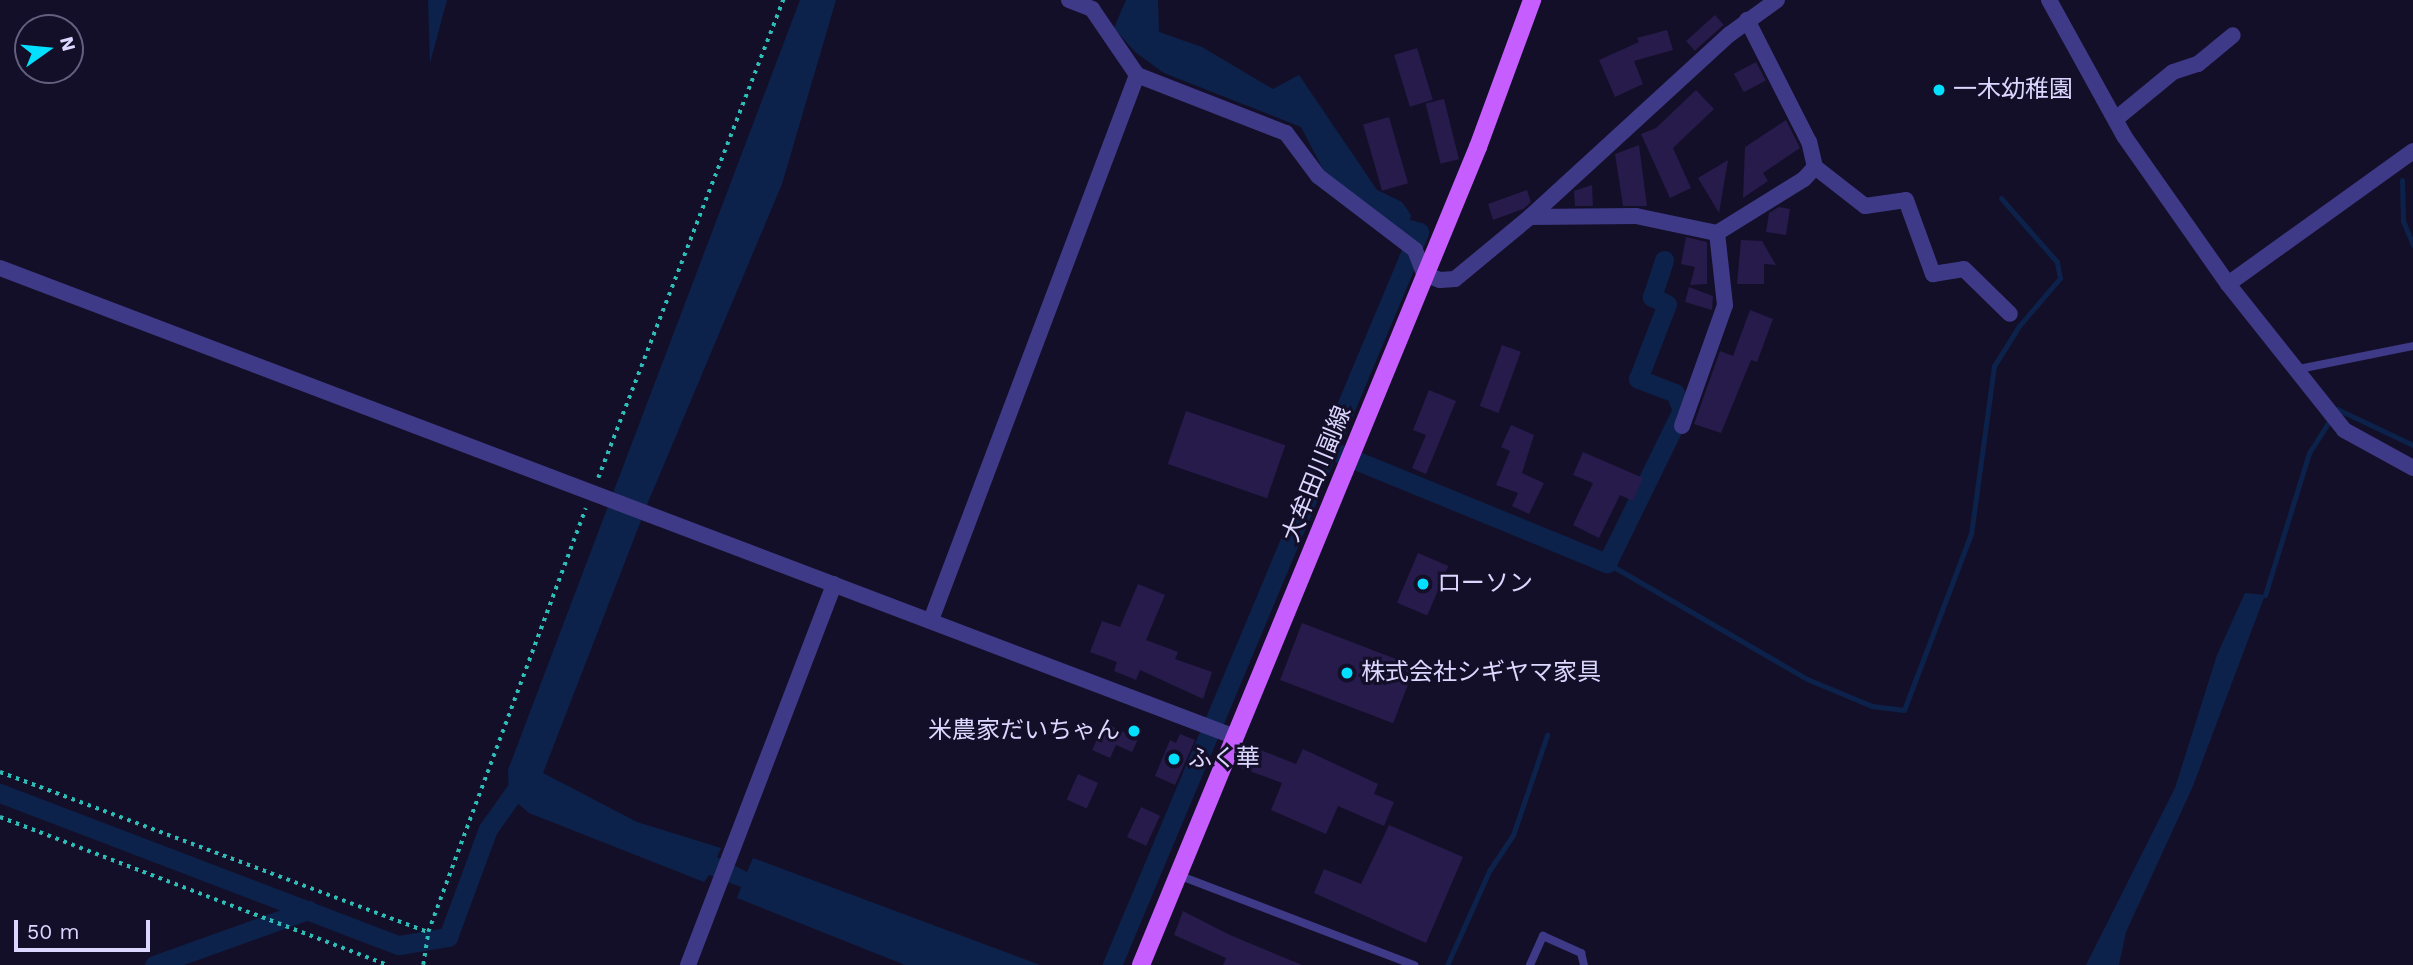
<!DOCTYPE html>
<html>
<head>
<meta charset="utf-8">
<style>
	body { margin:0 }
	#map { position:relative; width:2413px; height:965px; overflow:hidden; background:#140f28; font-family:"Work Sans","Noto Sans JP",sans-serif }
	div>[style] { position:absolute }
	.water>* { inset:0; background:#0c224b }
	.stream>* { height:5px; margin:-2.5px; padding:0 2.5px; transform-origin:2.5px; border-radius:2.5px; background:#0c224b }
	.canal>* { height:19px; margin:-9.5px; padding:0 9.5px; transform-origin:9.5px; border-radius:9.5px; background:#0c224b }
	.building>* { inset:0; background:#261b4a; transform-origin:0 0 }
	.path>* { height:3.5px; margin-top:-1.75px; transform-origin:0; background:repeating-linear-gradient(90deg,#2ebcb6 0 3.5px,transparent 0 8.5px) }
	.lane>* { height:8px; margin:-4px; padding:0 4px; transform-origin:4px; border-radius:4px; background:#3f3a88 }
	.street>* { height:16px; margin:-8px; padding:0 8px; transform-origin:8px; border-radius:8px; background:#3f3a88 }
	.primary>* { height:18px; margin:-9px; padding:0 9px; transform-origin:9px; border-radius:9px; background:#c65eff }
	.dots>* { width:19px; height:19px; translate:-50% -50%; box-sizing:border-box; border:4px solid #140f28; border-radius:50% }
	span { translate:-50% -50%; white-space:nowrap; text-align:center; line-height:1.15; -webkit-text-stroke:6px #140f28; paint-order:stroke }
	.poi-label { font-size:24px; color:#dcd7ff }
	.left { translate:0 -50%; text-align:left }
	.right { translate:-100% -50%; text-align:right }
	.street-label { font-size:24px; color:#dcd7ff }
	.north { position:absolute; left:14px; top:14px; width:70px; height:70px; box-sizing:border-box; background:#140f28; border:2px solid #645f7e; border-radius:50%; rotate:75deg; font-size:19px; font-weight:700; line-height:28px; text-align:center; color:#dcd7ff }
	.north::after { content:''; display:block; margin:auto; width:24px; height:32px; background:#03e0ff; clip-path:polygon(50% 0,100% 100%,50% 72%,0 100%) }
	.scale { position:absolute; left:14px; top:920px; width:136px; height:32px; box-sizing:border-box; border:4px solid #dcd7ff; border-top:0; padding-left:9px; font-size:21px; line-height:24px; white-space:nowrap; color:#dcd7ff; -webkit-text-stroke:5px #140f28; paint-order:stroke }
</style>
</head>
<body>
<div id="map">
	<div class="water">
		<i style="clip-path:polygon(428px 0,447px 0,430px 63px)"></i>
		<i style="clip-path:polygon(800px 0,836px 0,782px 184px,649px 500px,543px 773px,637px 822px,721px 848px,717px 857px,747px 872px,753px 858px,1040px 965px,905px 965px,737px 898px,741px 887px,709px 875px,704px 882px,529px 813px,509px 796px,508px 770px)"></i>
		<i style="clip-path:polygon(1126px 0,1158px 0,1159px 32px,1202px 47px,1273px 89px,1299px 75px,1377px 190px,1402px 202px,1411px 215px,1407px 237px,1327px 177px,1301px 127px,1164px 73px,1135px 52px,1114px 28px)"></i>
		<i style="clip-path:polygon(2245px 593px,2265px 595px,2193px 786px,2126px 932px,2119px 965px,2086px 965px,2175px 788px,2217px 655px)"></i>
	</div>
	<div class="stream">
		<i style="left:2402px;top:180px;width:41px;rotate:88.6deg"></i>
		<i style="left:2403px;top:221px;width:26px;rotate:67deg"></i>
		<i style="left:1607px;top:563px;width:231px;rotate:30.1deg"></i>
		<i style="left:1807px;top:679px;width:70px;rotate:22.6deg"></i>
		<i style="left:1872px;top:706px;width:32px;rotate:7deg"></i>
		<i style="left:1904px;top:710px;width:188px;rotate:-69.2deg"></i>
		<i style="left:1971px;top:534px;width:170px;rotate:-82.2deg"></i>
		<i style="left:1994px;top:366px;width:47px;rotate:-58deg"></i>
		<i style="left:2019px;top:326px;width:63px;rotate:-49.5deg"></i>
		<i style="left:2060px;top:278px;width:16px;rotate:-101deg"></i>
		<i style="left:2057px;top:262px;width:85px;rotate:-131.2deg"></i>
		<i style="left:2265px;top:595px;width:149px;rotate:-72.8deg"></i>
		<i style="left:2309px;top:453px;width:52px;rotate:-57.5deg"></i>
		<i style="left:2337px;top:409px;width:84px;rotate:25.3deg"></i>
		<i style="left:1447px;top:965px;width:103px;rotate:-65.9deg"></i>
		<i style="left:1489px;top:871px;width:43px;rotate:-56.3deg"></i>
		<i style="left:1513px;top:835px;width:106px;rotate:-71.2deg"></i>
	</div>
	<div class="canal">
		<i style="left:1326px;top:448px;width:304px;rotate:22.3deg"></i>
		<i style="left:1607px;top:563px;width:170px;rotate:-63.9deg"></i>
		<i style="left:1682px;top:410px;width:18px;rotate:-112deg"></i>
		<i style="left:1675px;top:393px;width:40px;rotate:-159deg"></i>
		<i style="left:1638px;top:379px;width:80px;rotate:-68.9deg"></i>
		<i style="left:1667px;top:304px;width:17px;rotate:-155deg"></i>
		<i style="left:1652px;top:297px;width:39px;rotate:-72deg"></i>
		<i style="left:0;top:793px;width:427px;rotate:20.9deg"></i>
		<i style="left:399px;top:945px;width:50px;rotate:-9.3deg"></i>
		<i style="left:448px;top:937px;width:115px;rotate:-69.7deg"></i>
		<i style="left:488px;top:829px;width:59px;rotate:-54.7deg"></i>
		<i style="left:154px;top:965px;width:164px;rotate:-19.7deg"></i>
		<i style="left:1112px;top:965px;width:795px;rotate:-67.27deg"></i>
		<i style="left:1419px;top:232px;width:9px;rotate:-162deg"></i>
	</div>
	<div class="building">
		<i style="left:1715px;top:15px;width:13px;height:39px;rotate:48deg"></i>
		<i style="clip-path:polygon(1667px 30px,1673px 50px,1634px 61px,1643px 84px,1615px 97px,1599px 60px,1639px 42px,1637px 38px)"></i>
		<i style="left:1417px;top:48px;width:54px;height:24px;rotate:73deg"></i>
		<i style="left:1756px;top:62px;width:21px;height:25px;rotate:62deg"></i>
		<i style="clip-path:polygon(1696px 90px,1714px 109px,1673px 148px,1691px 188px,1670px 198px,1641px 134px,1656px 128px)"></i>
		<i style="left:1444px;top:99px;width:62px;height:19px;rotate:76deg"></i>
		<i style="left:1389px;top:117px;width:69px;height:27px;rotate:74deg"></i>
		<i style="clip-path:polygon(1786px 120px,1800px 148px,1763px 173px,1768px 181px,1743px 198px,1745px 147px)"></i>
		<i style="clip-path:polygon(1639px 145px,1647px 206px,1623px 206px,1615px 154px)"></i>
		<i style="clip-path:polygon(1728px 160px,1719px 213px,1698px 178px)"></i>
		<i style="clip-path:polygon(1592px 185px,1593px 206px,1575px 206px,1574px 191px)"></i>
		<i style="clip-path:polygon(1527px 190px,1531px 202px,1523px 209px,1493px 220px,1488px 204px)"></i>
		<i style="clip-path:polygon(1779px 207px,1790px 209px,1786px 235px,1766px 232px,1769px 213px)"></i>
		<i style="clip-path:polygon(1686px 237px,1707px 242px,1707px 284px,1690px 285px,1695px 267px,1681px 264px)"></i>
		<i style="clip-path:polygon(1741px 240px,1762px 241px,1776px 265px,1764px 264px,1764px 284px,1737px 284px)"></i>
		<i style="clip-path:polygon(1689px 287px,1713px 296px,1712px 310px,1685px 302px)"></i>
		<i style="clip-path:polygon(1750px 310px,1773px 319px,1757px 362px,1751px 360px,1721px 433px,1694px 424px,1720px 351px,1733px 356px)"></i>
		<i style="left:1502px;top:345px;width:20px;height:65px;rotate:20deg"></i>
		<i style="clip-path:polygon(1429px 390px,1456px 401px,1426px 474px,1412px 468px,1426px 435px,1413px 430px)"></i>
		<i style="left:1186px;top:411px;width:105px;height:56px;rotate:19deg"></i>
		<i style="clip-path:polygon(1511px 425px,1534px 435px,1522px 473px,1544px 483px,1529px 514px,1512px 506px,1518px 493px,1496px 485px,1510px 451px,1501px 447px)"></i>
		<i style="clip-path:polygon(1583px 452px,1643px 478px,1633px 501px,1620px 495px,1599px 538px,1573px 525px,1593px 483px,1573px 475px)"></i>
		<i style="left:1418px;top:553px;width:33px;height:54px;rotate:23deg"></i>
		<i style="clip-path:polygon(1138px 584px,1165px 595px,1146px 640px,1178px 652px,1175px 659px,1212px 672px,1203px 699px,1140px 670px,1136px 680px,1114px 671px,1117px 662px,1090px 652px,1102px 621px,1120px 627px)"></i>
		<i style="left:1302px;top:623px;width:121px;height:61px;rotate:21deg"></i>
		<i style="clip-path:polygon(1105px 723px,1138px 739px,1132px 752px,1116px 745px,1110px 758px,1092px 750px)"></i>
		<i style="clip-path:polygon(1180px 734px,1195px 740px,1175px 785px,1155px 776px,1170px 740px,1176px 743px)"></i>
		<i style="clip-path:polygon(1250px 746px,1296px 764px,1303px 749px,1378px 784px,1374px 794px,1394px 802px,1384px 826px,1338px 806px,1326px 834px,1271px 810px,1282px 783px,1241px 768px)"></i>
		<i style="left:1078px;top:774px;width:22px;height:28px;rotate:24deg"></i>
		<i style="left:1141px;top:807px;width:21px;height:33px;rotate:25deg"></i>
		<i style="clip-path:polygon(1389px 825px,1463px 857px,1426px 943px,1314px 893px,1324px 869px,1361px 884px)"></i>
		<i style="clip-path:polygon(1183px 911px,1230px 935px,1302px 965px,1223px 965px,1226px 958px,1174px 935px)"></i>
	</div>
	<div class="path">
		<i style="left:598px;top:478px;width:513px;rotate:-68.84deg"></i>
		<i style="left:0;top:772px;width:457px;rotate:20.5deg"></i>
		<i style="left:0;top:817px;width:414px;rotate:20.9deg"></i>
		<i style="left:423px;top:965px;width:33px;rotate:-81deg"></i>
		<i style="left:428px;top:932px;width:452px;rotate:-69.6deg"></i>
	</div>
	<div class="lane">
		<i style="left:2299px;top:369px;width:116px;rotate:-11.4deg"></i>
		<i style="left:1178px;top:875px;width:253px;rotate:20.9deg"></i>
		<i style="left:1530px;top:965px;width:32px;rotate:-66deg"></i>
		<i style="left:1543px;top:936px;width:42px;rotate:24.1deg"></i>
		<i style="left:1581px;top:953px;width:12px;rotate:76deg"></i>
	</div>
	<div class="street">
		<i style="left:1069px;top:0;width:25px;rotate:21deg"></i>
		<i style="left:1092px;top:9px;width:80px;rotate:55.7deg"></i>
		<i style="left:1137px;top:75px;width:160px;rotate:21.3deg"></i>
		<i style="left:1286px;top:133px;width:54px;rotate:53.3deg"></i>
		<i style="left:1318px;top:176px;width:122px;rotate:37.3deg"></i>
		<i style="left:1415px;top:250px;width:26px;rotate:69deg"></i>
		<i style="left:1424px;top:274px;width:17px;rotate:21deg"></i>
		<i style="left:1440px;top:280px;width:15px;rotate:-4deg"></i>
		<i style="left:1455px;top:279px;width:97px;rotate:-39.6deg"></i>
		<i style="left:1530px;top:217px;width:271px;rotate:-42.5deg"></i>
		<i style="left:1730px;top:34px;width:58px;rotate:-35.9deg"></i>
		<i style="left:2049px;top:0;width:155px;rotate:61.1deg"></i>
		<i style="left:2124px;top:136px;width:181px;rotate:54.9deg"></i>
		<i style="left:2228px;top:284px;width:186px;rotate:51.5deg"></i>
		<i style="left:2344px;top:430px;width:79px;rotate:28.8deg"></i>
		<i style="left:2117px;top:118px;width:72px;rotate:-39.4deg"></i>
		<i style="left:2173px;top:72px;width:26px;rotate:-18deg"></i>
		<i style="left:2198px;top:64px;width:45px;rotate:-39.6deg"></i>
		<i style="left:1815px;top:167px;width:63px;rotate:38deg"></i>
		<i style="left:1865px;top:206px;width:41px;rotate:-8.3deg"></i>
		<i style="left:1906px;top:200px;width:79px;rotate:70deg"></i>
		<i style="left:1933px;top:274px;width:31px;rotate:-9deg"></i>
		<i style="left:1964px;top:269px;width:64px;rotate:44.4deg"></i>
		<i style="left:1530px;top:217px;width:106px;rotate:-0.5deg"></i>
		<i style="left:1636px;top:216px;width:83px;rotate:11.9deg"></i>
		<i style="left:1717px;top:233px;width:102px;rotate:-31.8deg"></i>
		<i style="left:1804px;top:179px;width:16px;rotate:-47deg"></i>
		<i style="left:1815px;top:167px;width:26px;rotate:-103deg"></i>
		<i style="left:1809px;top:142px;width:137px;rotate:-116.9deg"></i>
		<i style="left:0;top:268px;width:1321px;rotate:20.79deg"></i>
		<i style="left:2228px;top:284px;width:228px;rotate:-35.7deg"></i>
		<i style="left:1682px;top:426px;width:128px;rotate:-70.4deg"></i>
		<i style="left:1725px;top:305px;width:72px;rotate:-96.3deg"></i>
		<i style="left:931px;top:620px;width:583px;rotate:-69.29deg"></i>
		<i style="left:688px;top:965px;width:408px;rotate:-69deg"></i>
	</div>
	<div class="primary">
		<i style="left:1141px;top:965px;width:885px;rotate:-67.61deg"></i>
		<i style="left:1478px;top:147px;width:157px;rotate:-69.8deg"></i>
	</div>
	<div class="dots">
		<i style="left:1939px;top:90px;background:#03e0ff"></i>
		<i style="left:1423px;top:584px;background:#03e0ff"></i>
		<i style="left:1347px;top:673px;background:#03e0ff"></i>
		<i style="left:1134px;top:731px;background:#03e0ff"></i>
		<i style="left:1174px;top:759px;background:#03e0ff"></i>
	</div>
	<div class="poi-label">
		<span class="left" style="left:1953px;top:90px">一木幼稚園</span>
		<span class="left" style="left:1437px;top:584px">ローソン</span>
		<span class="left" style="left:1361px;top:673px">株式会社シギヤマ家具</span>
		<span class="right" style="left:1120px;top:731px">米農家だいちゃん</span>
		<span class="left" style="left:1188px;top:759px">ふく華</span>
	</div>
	<div class="street-label">
		<span style="left:1317px;top:474px;rotate:-68deg">大牟田川副線</span>
	</div>
	<div class="north">N</div>
	<div class="scale">50 m</div>
</div>
</body>
</html>
